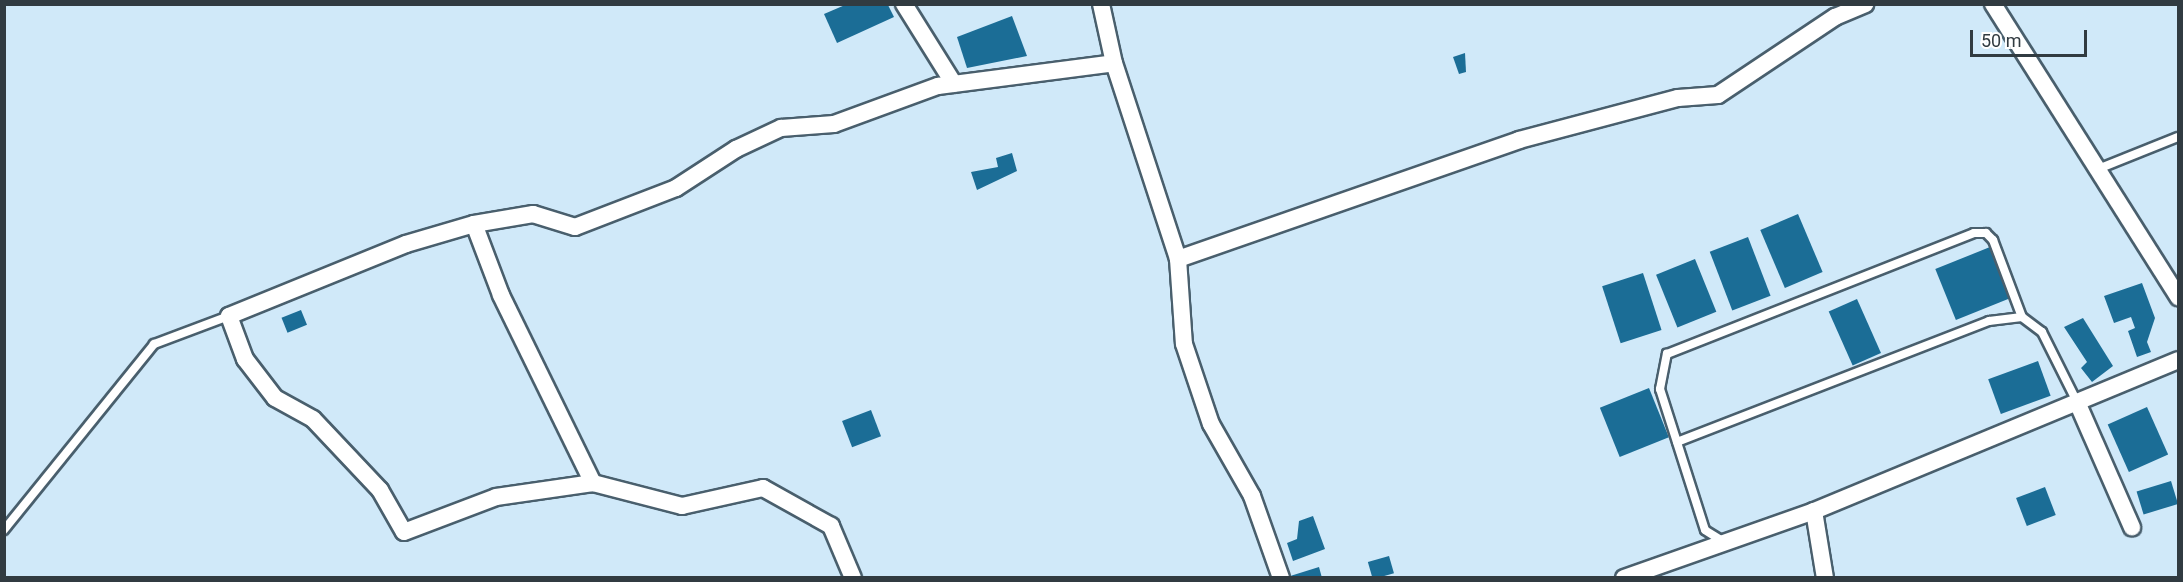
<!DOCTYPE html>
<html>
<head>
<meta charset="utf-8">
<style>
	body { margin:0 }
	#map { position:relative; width:2183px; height:582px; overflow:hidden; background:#d0e9f9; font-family:Roboto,sans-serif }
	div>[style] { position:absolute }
	.building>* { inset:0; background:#1b6d96; transform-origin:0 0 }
	.roads { filter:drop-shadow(2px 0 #495f6d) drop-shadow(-2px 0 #495f6d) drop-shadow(0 2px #495f6d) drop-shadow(0 -2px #495f6d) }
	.lane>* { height:8px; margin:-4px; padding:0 4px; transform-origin:4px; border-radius:4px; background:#fff }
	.street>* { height:16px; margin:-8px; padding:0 8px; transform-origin:8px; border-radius:8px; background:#fff }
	span { translate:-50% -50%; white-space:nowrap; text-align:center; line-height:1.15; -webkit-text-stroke:6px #fff; paint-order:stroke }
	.frame { position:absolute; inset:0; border:6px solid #313b41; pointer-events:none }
	.scale { position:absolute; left:1970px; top:30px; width:117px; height:27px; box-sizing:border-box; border:3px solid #313b41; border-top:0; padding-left:8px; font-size:18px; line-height:21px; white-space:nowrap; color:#313b41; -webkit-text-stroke:4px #fff; paint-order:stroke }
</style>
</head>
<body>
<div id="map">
	<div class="building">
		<i style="clip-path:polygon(845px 5px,888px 5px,894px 17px,837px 43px,824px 14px)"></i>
		<i style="clip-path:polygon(1012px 16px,1027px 56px,967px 68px,957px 37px)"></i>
		<i style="clip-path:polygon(1465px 53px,1466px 72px,1459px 74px,1453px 57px)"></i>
		<i style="clip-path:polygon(1012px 153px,1017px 171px,977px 190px,971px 172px,998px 167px,996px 158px)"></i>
		<i style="left:1798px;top:214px;width:63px;height:41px;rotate:67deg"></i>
		<i style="left:1748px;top:237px;width:63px;height:41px;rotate:69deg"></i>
		<i style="left:1990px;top:247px;width:55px;height:59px;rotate:68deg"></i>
		<i style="left:1695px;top:259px;width:57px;height:42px;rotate:68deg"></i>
		<i style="left:1643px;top:273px;width:60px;height:43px;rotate:72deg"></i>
		<i style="clip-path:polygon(2142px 283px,2155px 318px,2147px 342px,2151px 352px,2137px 357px,2128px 331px,2135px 328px,2131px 317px,2114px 323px,2104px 296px)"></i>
		<i style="left:1857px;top:299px;width:59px;height:31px;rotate:66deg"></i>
		<i style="left:301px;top:310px;width:16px;height:21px;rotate:68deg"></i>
		<i style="clip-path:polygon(2083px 318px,2113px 366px,2092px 382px,2081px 368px,2087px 362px,2064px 327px)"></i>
		<i style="left:2038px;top:361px;width:37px;height:53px;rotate:70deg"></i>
		<i style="left:1649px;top:388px;width:53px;height:53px;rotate:68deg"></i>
		<i style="left:2147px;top:407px;width:52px;height:43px;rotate:66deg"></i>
		<i style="left:871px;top:410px;width:28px;height:31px;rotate:69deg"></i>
		<i style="left:2171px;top:481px;width:24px;height:36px;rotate:73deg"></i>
		<i style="left:2045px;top:487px;width:30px;height:31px;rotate:69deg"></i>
		<i style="clip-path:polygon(1313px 516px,1325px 549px,1293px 561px,1287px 543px,1297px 539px,1299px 521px)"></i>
		<i style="left:1389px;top:556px;width:18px;height:22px;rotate:74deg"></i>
		<i style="clip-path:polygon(1319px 567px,1322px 578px,1287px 578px,1287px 577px)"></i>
	</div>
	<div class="roads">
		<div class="lane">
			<i style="left:2098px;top:169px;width:86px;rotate:-21.8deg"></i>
			<i style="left:1677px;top:442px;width:335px;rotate:-21.2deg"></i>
			<i style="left:1989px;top:321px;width:33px;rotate:-7deg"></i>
			<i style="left:2022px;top:317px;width:25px;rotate:37deg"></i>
			<i style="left:2042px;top:332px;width:78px;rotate:63.4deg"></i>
			<i style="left:4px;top:530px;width:239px;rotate:-51.1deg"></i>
			<i style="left:154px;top:344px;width:80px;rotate:-20.5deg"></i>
			<i style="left:1724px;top:542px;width:22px;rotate:-148deg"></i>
			<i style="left:1705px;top:530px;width:148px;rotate:-107.7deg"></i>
			<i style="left:1660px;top:389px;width:36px;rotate:-79deg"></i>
			<i style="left:1667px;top:354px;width:330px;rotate:-21.5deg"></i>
			<i style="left:1974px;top:233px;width:12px"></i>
			<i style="left:1986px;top:233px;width:10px;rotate:45deg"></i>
			<i style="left:1993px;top:240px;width:82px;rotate:69.4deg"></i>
		</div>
		<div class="street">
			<i style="left:904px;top:4px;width:94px;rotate:58deg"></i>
			<i style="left:1101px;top:4px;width:60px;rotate:77.6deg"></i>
			<i style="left:1114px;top:63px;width:206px;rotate:71.9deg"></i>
			<i style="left:1178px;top:259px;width:85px;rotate:86deg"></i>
			<i style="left:1184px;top:344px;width:84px;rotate:71.4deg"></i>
			<i style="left:1211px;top:424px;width:83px;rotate:60.3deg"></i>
			<i style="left:1252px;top:496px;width:87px;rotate:70.5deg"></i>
			<i style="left:1993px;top:4px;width:347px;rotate:57.7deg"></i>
			<i style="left:474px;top:224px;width:60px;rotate:-9.6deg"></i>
			<i style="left:533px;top:214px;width:44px;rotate:17.2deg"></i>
			<i style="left:575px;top:227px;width:108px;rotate:-21.1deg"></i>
			<i style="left:676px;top:188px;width:72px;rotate:-33deg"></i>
			<i style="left:736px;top:149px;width:50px;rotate:-25deg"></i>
			<i style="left:781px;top:128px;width:53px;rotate:-4.3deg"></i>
			<i style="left:834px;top:124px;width:111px;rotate:-20.1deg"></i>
			<i style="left:938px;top:86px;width:177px;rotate:-7.4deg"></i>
			<i style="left:1178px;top:259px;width:361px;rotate:-19.2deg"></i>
			<i style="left:1519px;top:140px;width:164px;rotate:-14.8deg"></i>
			<i style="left:1678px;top:98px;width:40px;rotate:-4.3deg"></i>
			<i style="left:1718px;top:95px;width:141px;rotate:-33.7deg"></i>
			<i style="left:1835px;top:17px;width:33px;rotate:-23deg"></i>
			<i style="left:2077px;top:402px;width:137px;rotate:66.3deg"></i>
			<i style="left:593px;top:483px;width:209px;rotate:-116.1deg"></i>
			<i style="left:501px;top:295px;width:76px;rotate:-110.8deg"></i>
			<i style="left:474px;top:224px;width:71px;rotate:163.6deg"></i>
			<i style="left:406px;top:244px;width:191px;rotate:157.9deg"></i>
			<i style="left:229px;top:316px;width:46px;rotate:69.6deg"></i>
			<i style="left:245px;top:359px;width:49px;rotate:52.4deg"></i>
			<i style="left:275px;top:398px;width:43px;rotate:28.9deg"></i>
			<i style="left:313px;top:419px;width:98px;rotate:46.7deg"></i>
			<i style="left:380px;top:490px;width:48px;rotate:60.3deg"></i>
			<i style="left:404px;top:532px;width:98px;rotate:-20.8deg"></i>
			<i style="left:496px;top:497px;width:98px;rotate:-8.2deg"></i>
			<i style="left:593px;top:483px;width:92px;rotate:14.5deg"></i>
			<i style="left:682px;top:506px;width:83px;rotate:-12.5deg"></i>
			<i style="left:763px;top:488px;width:78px;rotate:29.2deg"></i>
			<i style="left:831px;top:526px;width:56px;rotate:67.1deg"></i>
			<i style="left:1814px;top:511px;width:68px;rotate:80.7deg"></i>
			<i style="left:1624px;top:578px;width:201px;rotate:-19.4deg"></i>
			<i style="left:1814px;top:511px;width:394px;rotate:-22.5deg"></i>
		</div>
	</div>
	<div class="frame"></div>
	<div class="scale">50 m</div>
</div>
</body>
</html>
